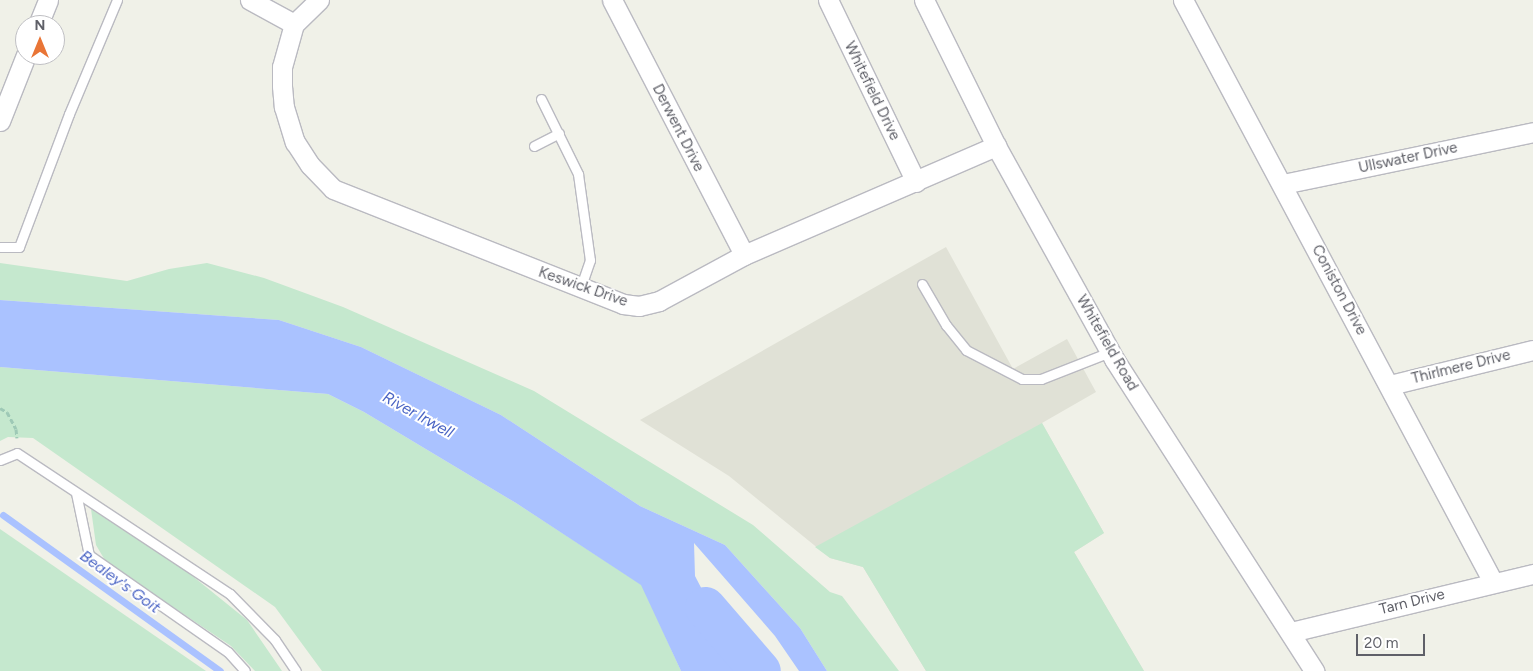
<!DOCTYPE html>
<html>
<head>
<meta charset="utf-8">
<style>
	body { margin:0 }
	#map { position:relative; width:1533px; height:671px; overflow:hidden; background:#f0f1e8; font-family:Figtree,sans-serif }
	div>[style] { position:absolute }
	.education>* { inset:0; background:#e0e1d6 }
	.green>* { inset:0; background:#c5e8ce }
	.water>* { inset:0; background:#aac2ff }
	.stream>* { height:7px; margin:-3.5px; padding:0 3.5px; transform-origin:3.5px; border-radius:3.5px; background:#aac2ff }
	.river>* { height:41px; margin:-20.5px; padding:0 20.5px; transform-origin:20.5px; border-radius:20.5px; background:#aac2ff }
	.path>* { height:3px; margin-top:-1.5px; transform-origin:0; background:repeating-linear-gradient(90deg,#9ec9b6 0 5px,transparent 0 7.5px) }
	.roads { filter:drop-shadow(1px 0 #babac1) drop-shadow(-1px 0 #babac1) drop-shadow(0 1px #babac1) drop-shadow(0 -1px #babac1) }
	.service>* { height:9px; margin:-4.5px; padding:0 4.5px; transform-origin:4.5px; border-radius:4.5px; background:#fff }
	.minor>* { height:19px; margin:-9.5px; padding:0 9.5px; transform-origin:9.5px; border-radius:9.5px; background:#fff }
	span { translate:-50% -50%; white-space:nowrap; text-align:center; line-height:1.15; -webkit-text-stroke:4px #fff; paint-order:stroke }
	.street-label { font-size:15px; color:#5f6068 }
	.water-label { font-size:16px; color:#4a64c4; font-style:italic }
	.north { position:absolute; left:15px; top:15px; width:50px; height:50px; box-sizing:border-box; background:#fff; border:1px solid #bfbfc3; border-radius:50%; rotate:0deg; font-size:14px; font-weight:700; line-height:20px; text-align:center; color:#5f6068 }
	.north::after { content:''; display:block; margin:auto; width:18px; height:22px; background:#e97536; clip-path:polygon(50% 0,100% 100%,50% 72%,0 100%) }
	.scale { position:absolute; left:1356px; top:634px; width:69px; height:22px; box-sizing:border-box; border:2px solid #5f6068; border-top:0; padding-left:6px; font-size:15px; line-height:18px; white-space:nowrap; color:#5f6068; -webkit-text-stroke:4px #fff; paint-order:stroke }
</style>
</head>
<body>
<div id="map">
	<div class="education">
		<i style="clip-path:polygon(946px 247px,1013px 369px,1067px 339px,1096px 392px,1042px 423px,1104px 533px,1074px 552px,1144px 671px,926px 671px,863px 567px,830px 558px,729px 476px,640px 420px)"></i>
	</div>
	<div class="green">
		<i style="clip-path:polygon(0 263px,127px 281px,169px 269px,207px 263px,264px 278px,343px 307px,534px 391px,753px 525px,830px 592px,842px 596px,899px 671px,827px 671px,800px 628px,725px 545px,640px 506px,501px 415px,361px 347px,279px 320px,0 300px)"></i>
		<i style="clip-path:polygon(0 367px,328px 394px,364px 412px,516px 503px,642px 585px,681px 671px,322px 671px,275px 607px,33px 438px,8px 437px,0 441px)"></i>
		<i style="clip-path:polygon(1042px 423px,1104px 533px,1074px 552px,1144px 671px,926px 671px,863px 567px,830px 558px,815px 547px)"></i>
		<i style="clip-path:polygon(91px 509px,185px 570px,247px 620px,282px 671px,255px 671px,231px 646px,106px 562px,96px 545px)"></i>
		<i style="clip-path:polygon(0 529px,206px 671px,0 671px)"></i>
	</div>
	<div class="water">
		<i style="clip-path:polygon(0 300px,279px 320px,361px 347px,501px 415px,640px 506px,725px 545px,800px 628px,827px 671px,799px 671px,775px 636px,694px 543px,695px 576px,708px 601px,735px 633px,752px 671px,681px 671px,641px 585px,516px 503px,364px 412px,328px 394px,0 367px)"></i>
	</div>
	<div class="stream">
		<i style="left:3px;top:515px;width:267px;rotate:35.7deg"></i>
	</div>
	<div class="river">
		<i style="left:705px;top:607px;width:84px;rotate:49.3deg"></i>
	</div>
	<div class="path">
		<i style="left:0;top:408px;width:8px;rotate:30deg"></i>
		<i style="left:7px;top:412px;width:19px;rotate:62deg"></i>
		<i style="left:16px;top:429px;width:9px;rotate:84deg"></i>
	</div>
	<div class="roads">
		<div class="service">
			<i style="left:541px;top:99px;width:84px;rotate:63.7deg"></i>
			<i style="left:578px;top:174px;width:87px;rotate:82.1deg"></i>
			<i style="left:590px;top:260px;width:31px;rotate:109deg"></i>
			<i style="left:534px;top:146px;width:28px;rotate:-27deg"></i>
			<i style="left:0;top:247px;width:19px"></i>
			<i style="left:19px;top:247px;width:142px;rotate:-69.4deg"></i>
			<i style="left:69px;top:114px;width:124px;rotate:-67.2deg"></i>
			<i style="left:922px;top:284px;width:48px;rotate:59.7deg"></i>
			<i style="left:946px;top:325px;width:32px;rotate:51deg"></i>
			<i style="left:966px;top:350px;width:63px;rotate:27.4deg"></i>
			<i style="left:1022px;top:379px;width:19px"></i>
			<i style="left:1041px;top:379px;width:74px;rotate:-21.4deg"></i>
			<i style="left:0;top:460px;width:18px;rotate:-22deg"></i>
			<i style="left:17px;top:453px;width:255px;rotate:33.5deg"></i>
			<i style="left:230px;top:594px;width:64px;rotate:45.6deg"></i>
			<i style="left:275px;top:640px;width:37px;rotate:56deg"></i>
			<i style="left:76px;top:493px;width:63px;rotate:78.2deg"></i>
			<i style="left:89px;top:555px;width:169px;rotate:34.9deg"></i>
			<i style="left:228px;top:652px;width:25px;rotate:48deg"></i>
		</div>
		<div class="minor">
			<i style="left:250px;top:0;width:50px;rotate:28.6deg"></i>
			<i style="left:319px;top:0;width:35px;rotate:136deg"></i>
			<i style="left:294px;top:24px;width:45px;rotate:105.6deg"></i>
			<i style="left:282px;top:67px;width:19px;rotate:90deg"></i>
			<i style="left:282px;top:86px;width:21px;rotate:85deg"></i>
			<i style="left:284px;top:107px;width:37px;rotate:73deg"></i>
			<i style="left:295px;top:142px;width:27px;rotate:57deg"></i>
			<i style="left:310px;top:165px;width:33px;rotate:46deg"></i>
			<i style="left:333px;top:189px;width:312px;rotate:21.6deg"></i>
			<i style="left:623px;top:304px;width:16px;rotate:7deg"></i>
			<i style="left:639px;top:306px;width:21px;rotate:-14deg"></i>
			<i style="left:659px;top:301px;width:97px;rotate:-28.4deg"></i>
			<i style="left:744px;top:255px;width:275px;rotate:-23.4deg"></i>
			<i style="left:612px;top:0;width:287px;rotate:62.6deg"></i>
			<i style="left:828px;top:0;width:202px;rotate:64.2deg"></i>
			<i style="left:924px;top:0;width:163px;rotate:63.7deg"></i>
			<i style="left:996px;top:146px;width:244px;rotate:61deg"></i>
			<i style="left:1114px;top:359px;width:371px;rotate:57.3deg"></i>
			<i style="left:1183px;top:0;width:659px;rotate:61.96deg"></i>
			<i style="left:38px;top:25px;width:27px;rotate:-68deg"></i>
			<i style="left:0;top:121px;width:71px;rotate:-68.5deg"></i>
			<i style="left:1283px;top:184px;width:255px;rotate:-11.7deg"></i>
			<i style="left:1390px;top:385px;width:147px;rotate:-13.8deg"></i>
			<i style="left:1291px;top:632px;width:249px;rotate:-13.5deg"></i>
		</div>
	</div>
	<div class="street-label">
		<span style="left:872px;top:91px;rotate:64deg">Whitefield Drive</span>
		<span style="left:678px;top:128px;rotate:63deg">Derwent Drive</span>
		<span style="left:1408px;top:158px;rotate:-12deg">Ullswater Drive</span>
		<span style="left:583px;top:287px;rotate:19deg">Keswick Drive</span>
		<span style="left:1339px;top:290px;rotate:62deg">Coniston Drive</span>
		<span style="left:1107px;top:343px;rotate:60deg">Whitefield Road</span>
		<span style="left:1461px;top:367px;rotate:-14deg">Thirlmere Drive</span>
		<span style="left:1412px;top:602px;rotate:-14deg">Tarn Drive</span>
	</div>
	<div class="water-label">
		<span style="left:418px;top:415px;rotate:29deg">River Irwell</span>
		<span style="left:120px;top:582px;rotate:36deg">Bealey's Goit</span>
	</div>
	<div class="north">N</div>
	<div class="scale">20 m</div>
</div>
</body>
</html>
